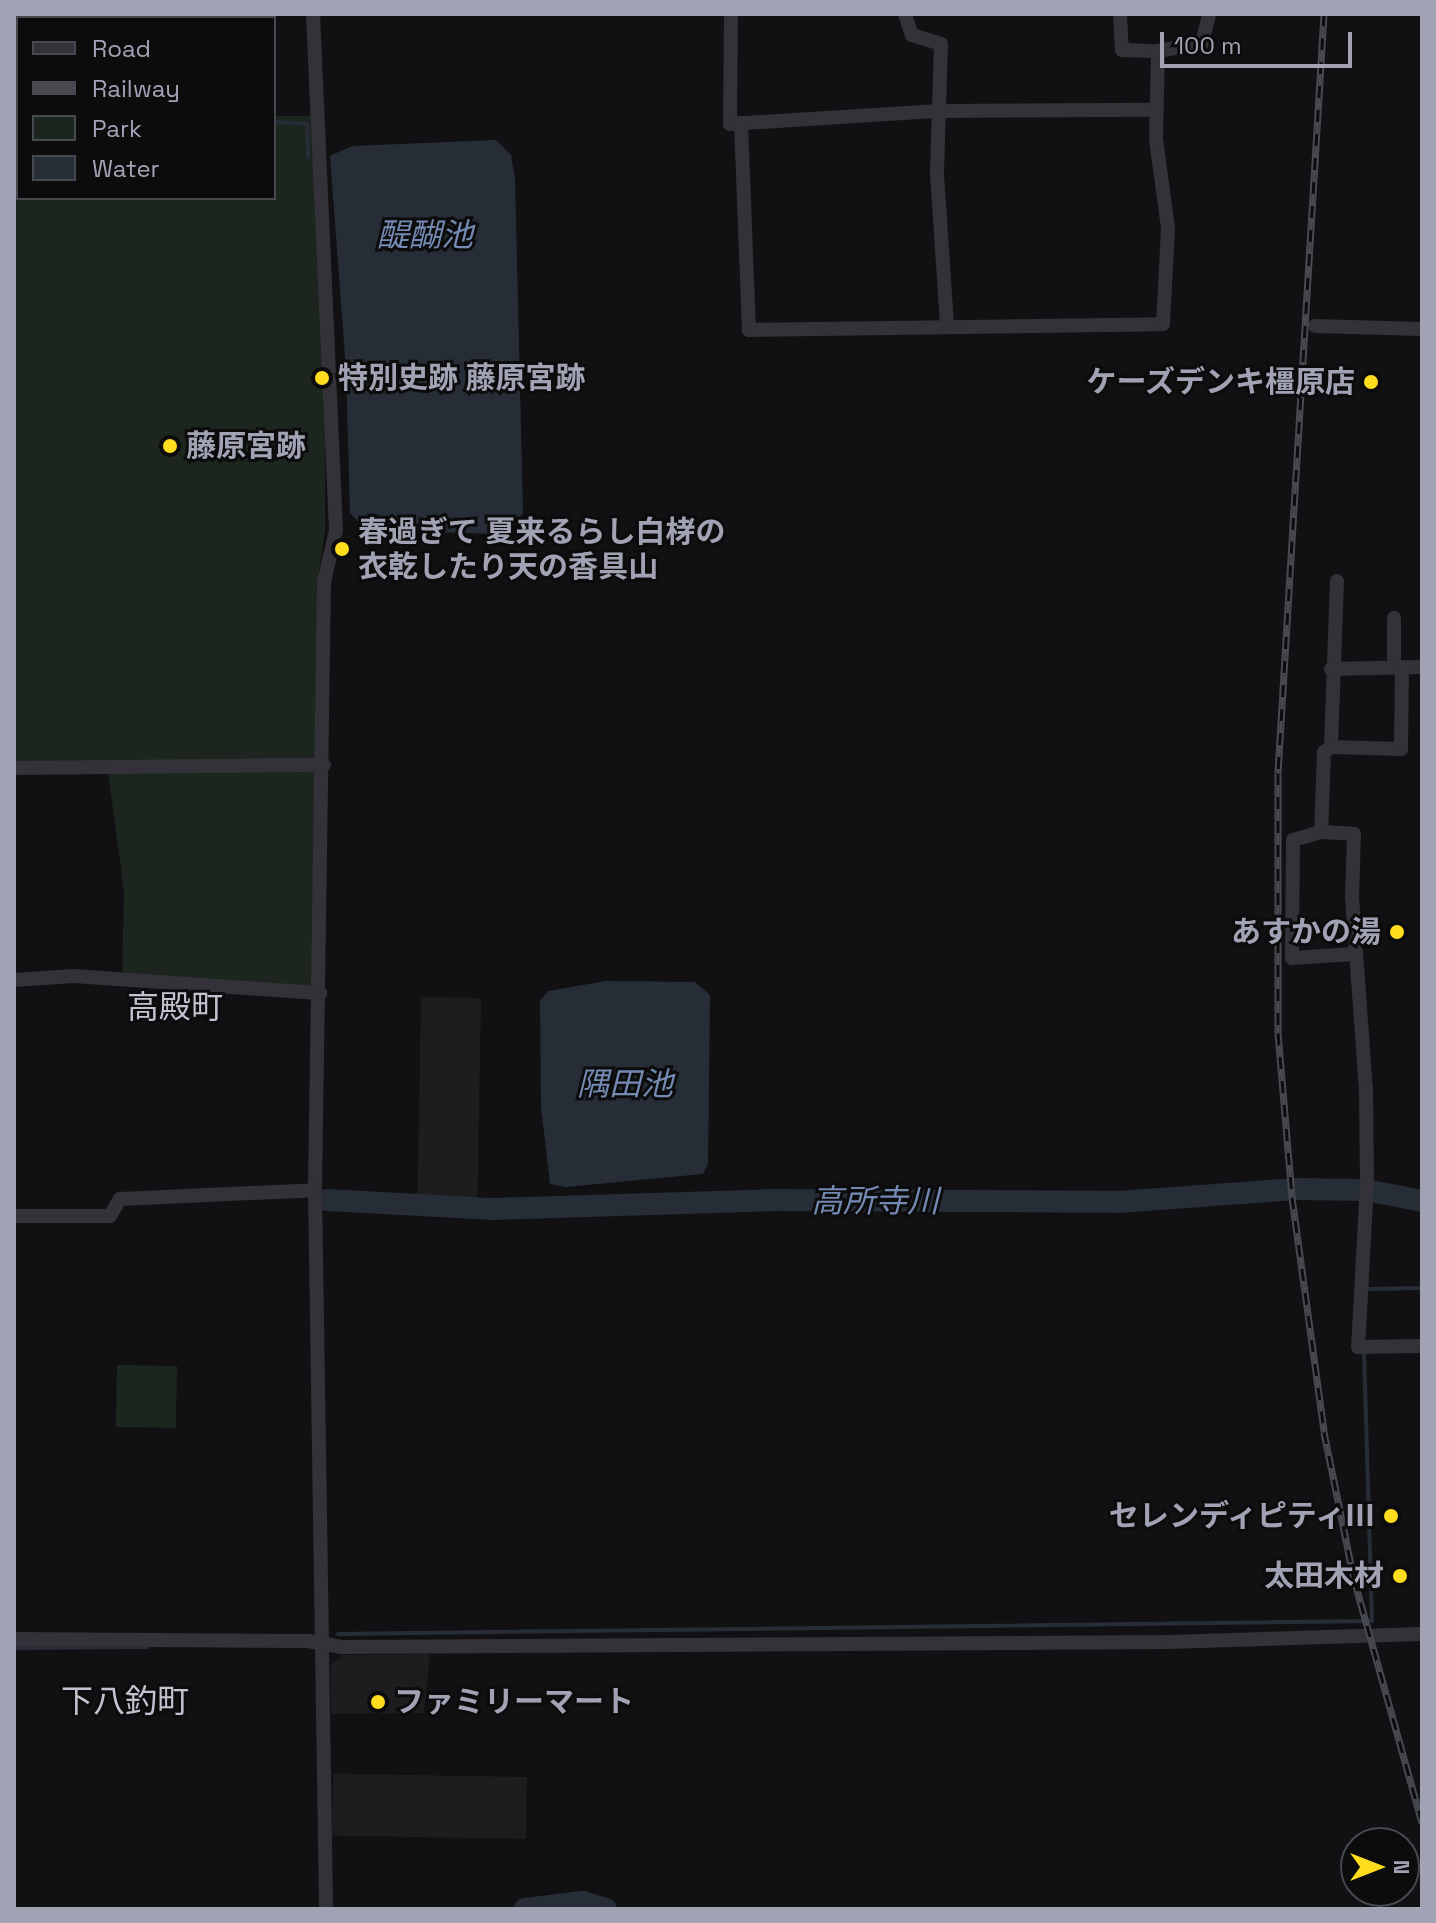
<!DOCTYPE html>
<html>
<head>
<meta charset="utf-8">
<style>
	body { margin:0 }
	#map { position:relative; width:1436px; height:1923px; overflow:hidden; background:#111113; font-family:"Space Grotesk","Noto Sans JP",sans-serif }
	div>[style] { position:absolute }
	.built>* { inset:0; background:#1d1d20; transform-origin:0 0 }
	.green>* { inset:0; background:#1d251f; transform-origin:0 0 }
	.water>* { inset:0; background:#262d37 }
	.stream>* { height:4px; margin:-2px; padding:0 2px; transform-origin:2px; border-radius:2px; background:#262d37 }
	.river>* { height:22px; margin:-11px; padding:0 11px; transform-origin:11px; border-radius:11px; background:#262d37 }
	.minor>* { height:14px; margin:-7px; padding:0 7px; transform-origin:7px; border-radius:7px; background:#323238 }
	.rail>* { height:7px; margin-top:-3.5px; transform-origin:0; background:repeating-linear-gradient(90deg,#0c0c0d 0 12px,#484951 0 24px); box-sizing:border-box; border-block:2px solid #484951 }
	.dots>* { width:22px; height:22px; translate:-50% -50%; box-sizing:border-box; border:4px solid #0c0c0d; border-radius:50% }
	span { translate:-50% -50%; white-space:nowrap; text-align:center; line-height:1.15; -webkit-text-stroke:6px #0c0c0d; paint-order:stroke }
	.poi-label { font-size:30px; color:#a1a3b4; font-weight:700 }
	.left { translate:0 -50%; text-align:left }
	.right { translate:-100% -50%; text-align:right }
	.water-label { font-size:32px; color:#748ab3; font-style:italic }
	.neighbourhood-label { font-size:32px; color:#c2c3d0 }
	.frame { position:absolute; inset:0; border:16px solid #a1a3b4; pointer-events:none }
	.legend { position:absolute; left:16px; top:16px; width:260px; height:184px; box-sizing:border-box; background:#0c0c0d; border:2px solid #484850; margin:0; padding:10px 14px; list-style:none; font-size:24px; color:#a1a3b4 }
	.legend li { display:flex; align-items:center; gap:16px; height:40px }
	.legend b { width:40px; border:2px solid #484850 }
	.north { position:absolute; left:1340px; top:1827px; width:80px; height:80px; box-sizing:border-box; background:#0c0c0d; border:2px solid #484850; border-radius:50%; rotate:90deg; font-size:22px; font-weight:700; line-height:32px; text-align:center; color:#a1a3b4 }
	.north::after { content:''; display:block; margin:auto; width:28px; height:36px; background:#ffdd1c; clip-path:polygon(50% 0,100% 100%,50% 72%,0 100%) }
	.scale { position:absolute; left:1160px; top:32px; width:192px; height:36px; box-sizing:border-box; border:4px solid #a1a3b4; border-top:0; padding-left:10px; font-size:24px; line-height:28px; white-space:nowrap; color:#a1a3b4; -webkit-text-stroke:6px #0c0c0d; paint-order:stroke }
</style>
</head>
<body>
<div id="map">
	<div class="built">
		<i style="left:481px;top:998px;width:200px;height:60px;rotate:91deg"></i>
		<i style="clip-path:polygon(430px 1654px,424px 1713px,331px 1714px,331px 1665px,343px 1655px)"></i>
		<i style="left:527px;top:1777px;width:62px;height:194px;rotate:91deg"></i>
	</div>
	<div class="green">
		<i style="clip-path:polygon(14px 14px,203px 18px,18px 18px,18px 198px,274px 198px,274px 116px,312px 116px,325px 360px,325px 532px,318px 577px,313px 983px,307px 988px,122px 975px,124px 891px,107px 765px,14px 763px)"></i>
		<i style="left:117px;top:1365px;width:60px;height:62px;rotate:1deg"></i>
	</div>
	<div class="water">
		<i style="clip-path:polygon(496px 140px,511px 155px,515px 179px,523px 513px,510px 531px,499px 534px,366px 530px,350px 513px,346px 370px,330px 156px,352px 146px)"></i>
		<i style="clip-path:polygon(606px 981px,695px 982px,710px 995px,708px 1164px,703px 1174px,566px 1187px,550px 1184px,541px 1107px,540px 1001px,548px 991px)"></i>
	</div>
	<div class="stream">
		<i style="left:274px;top:122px;width:33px;rotate:3deg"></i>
		<i style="left:307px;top:124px;width:33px;rotate:88deg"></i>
		<i style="left:1367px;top:1289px;width:55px;rotate:-1deg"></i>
		<i style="left:338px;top:1634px;width:1034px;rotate:-0.72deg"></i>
		<i style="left:1372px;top:1621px;width:271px;rotate:-91.7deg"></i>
		<i style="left:14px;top:1648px;width:134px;rotate:-0.4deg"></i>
	</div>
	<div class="river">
		<i style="left:327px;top:1200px;width:164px;rotate:3.1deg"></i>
		<i style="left:491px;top:1209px;width:279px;rotate:-1.8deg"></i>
		<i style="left:770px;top:1200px;width:349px;rotate:0.3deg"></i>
		<i style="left:1119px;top:1202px;width:177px;rotate:-4.2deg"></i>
		<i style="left:1296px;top:1189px;width:70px;rotate:0.8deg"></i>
		<i style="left:1366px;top:1190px;width:57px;rotate:11.1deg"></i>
		<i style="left:525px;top:1909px;width:58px;rotate:-6.9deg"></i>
		<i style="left:583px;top:1902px;width:24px;rotate:17deg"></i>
	</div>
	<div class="minor">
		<i style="left:313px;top:14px;width:517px;rotate:87.45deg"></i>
		<i style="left:336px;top:530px;width:53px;rotate:103deg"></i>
		<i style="left:324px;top:582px;width:608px;rotate:90.85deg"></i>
		<i style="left:315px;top:1190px;width:719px;rotate:89.12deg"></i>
		<i style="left:731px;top:14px;width:110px;rotate:90.5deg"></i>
		<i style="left:730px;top:124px;width:209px;rotate:-3.6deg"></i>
		<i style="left:939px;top:111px;width:217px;rotate:-0.3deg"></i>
		<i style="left:905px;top:14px;width:22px;rotate:72deg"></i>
		<i style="left:912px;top:35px;width:30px;rotate:17deg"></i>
		<i style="left:941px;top:44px;width:130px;rotate:91.8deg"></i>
		<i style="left:937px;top:174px;width:149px;rotate:86.2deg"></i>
		<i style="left:1120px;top:14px;width:36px;rotate:87deg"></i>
		<i style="left:1122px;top:50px;width:36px;rotate:2deg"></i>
		<i style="left:741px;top:123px;width:207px;rotate:87.8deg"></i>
		<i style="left:749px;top:330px;width:414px;rotate:-0.8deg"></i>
		<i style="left:1163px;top:324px;width:96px;rotate:-87deg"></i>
		<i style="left:1168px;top:228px;width:90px;rotate:-97.7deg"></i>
		<i style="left:1156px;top:139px;width:88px;rotate:-88.7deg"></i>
		<i style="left:1158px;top:51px;width:45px;rotate:-10.3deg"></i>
		<i style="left:1202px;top:43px;width:30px;rotate:-76deg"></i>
		<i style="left:1315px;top:326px;width:107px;rotate:1.6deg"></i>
		<i style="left:1337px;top:581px;width:166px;rotate:92.1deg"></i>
		<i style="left:1331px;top:747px;width:9px;rotate:144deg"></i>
		<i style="left:1324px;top:752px;width:80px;rotate:92.1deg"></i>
		<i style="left:1321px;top:832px;width:33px;rotate:3deg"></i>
		<i style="left:1354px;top:834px;width:62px;rotate:91.8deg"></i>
		<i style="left:1352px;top:896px;width:194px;rotate:85.9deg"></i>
		<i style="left:1366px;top:1089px;width:94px;rotate:89.4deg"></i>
		<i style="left:1367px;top:1183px;width:164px;rotate:93.1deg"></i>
		<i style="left:1358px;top:1347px;width:64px;rotate:-0.9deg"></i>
		<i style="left:1394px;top:618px;width:49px;rotate:90deg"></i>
		<i style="left:1331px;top:669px;width:91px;rotate:-1.3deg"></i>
		<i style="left:1331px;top:747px;width:70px;rotate:1.6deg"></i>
		<i style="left:1401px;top:749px;width:82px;rotate:-89.3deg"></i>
		<i style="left:14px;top:768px;width:310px;rotate:-0.6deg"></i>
		<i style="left:1321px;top:832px;width:29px;rotate:164deg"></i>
		<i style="left:1293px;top:840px;width:118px;rotate:90.5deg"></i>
		<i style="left:1292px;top:958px;width:62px;rotate:-3.7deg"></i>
		<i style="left:14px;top:980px;width:60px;rotate:-3.8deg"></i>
		<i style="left:74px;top:976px;width:247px;rotate:4deg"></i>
		<i style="left:14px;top:1216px;width:96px"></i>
		<i style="left:110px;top:1216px;width:20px;rotate:-60deg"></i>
		<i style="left:120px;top:1199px;width:195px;rotate:-2.6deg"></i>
		<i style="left:14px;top:1639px;width:294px;rotate:0.4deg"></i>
		<i style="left:308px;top:1641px;width:36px;rotate:10deg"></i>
		<i style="left:343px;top:1647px;width:826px;rotate:-0.35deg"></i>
		<i style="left:1169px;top:1642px;width:253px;rotate:-1.8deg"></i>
	</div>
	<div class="rail">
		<i style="left:1324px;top:14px;width:760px;rotate:93.47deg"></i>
		<i style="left:1278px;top:773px;width:260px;rotate:90deg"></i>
		<i style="left:1278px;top:1033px;width:165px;rotate:85.1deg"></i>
		<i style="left:1292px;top:1197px;width:237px;rotate:82.2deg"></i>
		<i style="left:1324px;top:1432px;width:150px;rotate:78.5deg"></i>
		<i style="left:1354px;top:1579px;width:253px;rotate:74.4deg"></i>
	</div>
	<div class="dots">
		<i style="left:322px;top:378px;background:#ffdd1c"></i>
		<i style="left:1371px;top:382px;background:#ffdd1c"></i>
		<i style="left:170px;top:446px;background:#ffdd1c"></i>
		<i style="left:342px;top:549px;background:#ffdd1c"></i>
		<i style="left:1397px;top:932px;background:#ffdd1c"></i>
		<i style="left:1391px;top:1516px;background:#ffdd1c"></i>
		<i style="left:1400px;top:1576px;background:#ffdd1c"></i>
		<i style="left:378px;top:1702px;background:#ffdd1c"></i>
	</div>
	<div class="poi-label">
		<span class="left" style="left:338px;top:378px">特別史跡 藤原宮跡</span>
		<span class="right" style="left:1355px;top:382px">ケーズデンキ橿原店</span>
		<span class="left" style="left:186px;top:446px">藤原宮跡</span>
		<span class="left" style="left:358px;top:549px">春過ぎて 夏来るらし白𣑥の<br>衣乾したり天の香具山</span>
		<span class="right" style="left:1381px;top:932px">あすかの湯</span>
		<span class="right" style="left:1375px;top:1516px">セレンディピティⅢ</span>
		<span class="right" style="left:1384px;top:1576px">太田木材</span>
		<span class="left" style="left:394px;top:1702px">ファミリーマート</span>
	</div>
	<div class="water-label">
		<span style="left:425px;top:235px">醍醐池</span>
		<span style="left:625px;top:1084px">隅田池</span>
		<span style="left:875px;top:1201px">高所寺川</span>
	</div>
	<div class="neighbourhood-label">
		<span style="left:175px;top:1007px">高殿町</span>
		<span style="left:125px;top:1701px">下八釣町</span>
	</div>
	<div class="frame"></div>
	<ul class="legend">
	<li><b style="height:10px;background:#323238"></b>Road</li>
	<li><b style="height:10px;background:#484951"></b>Railway</li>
	<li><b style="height:22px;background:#1d251f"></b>Park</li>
	<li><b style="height:22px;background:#262d37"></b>Water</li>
	</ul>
	<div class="north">N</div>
	<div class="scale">100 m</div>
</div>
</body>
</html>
